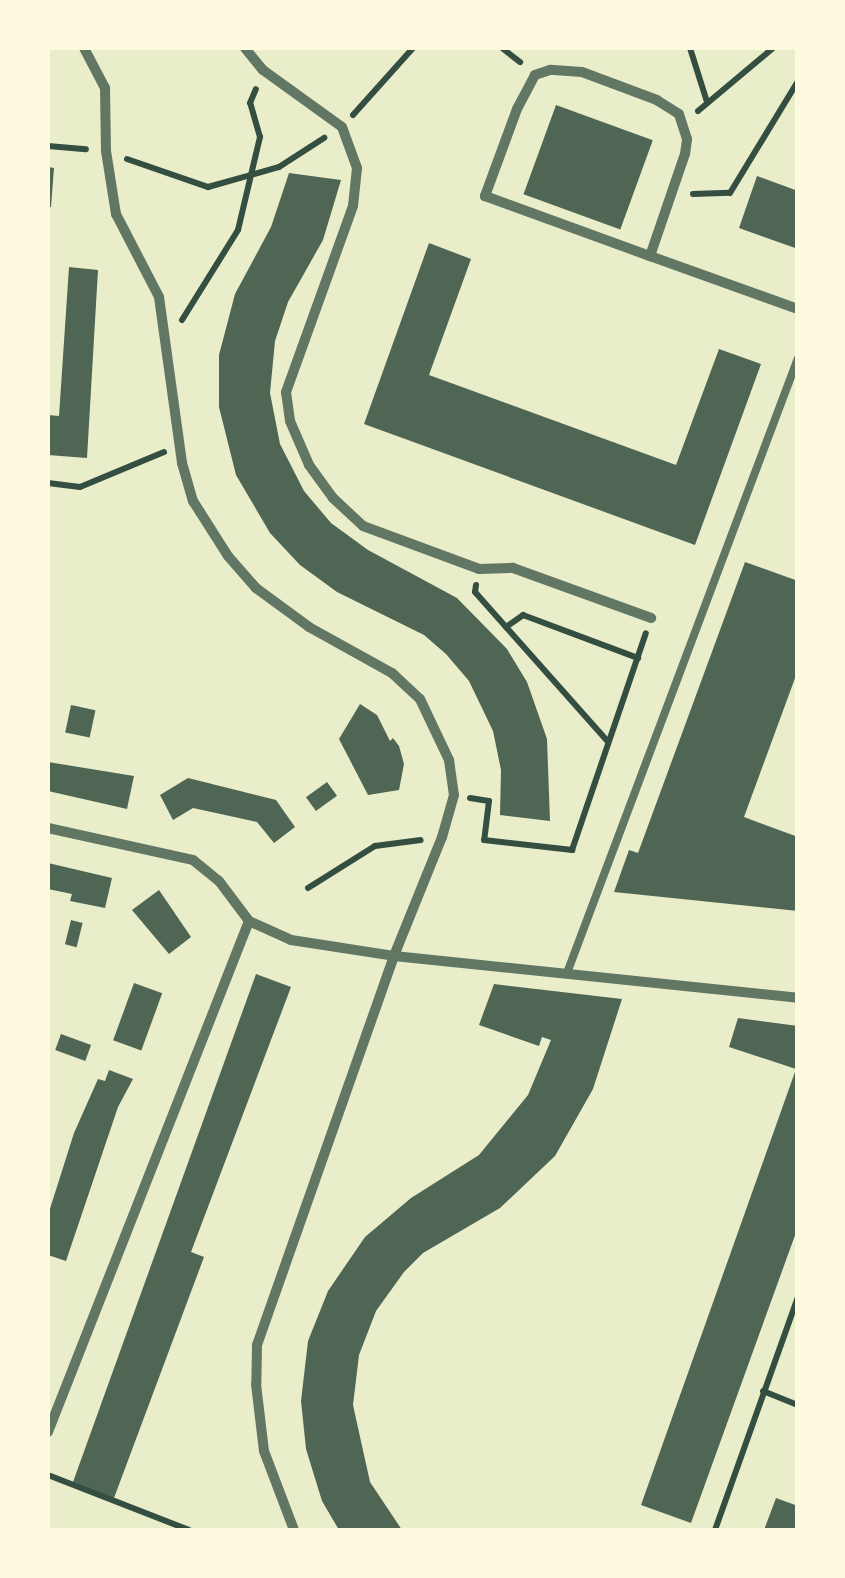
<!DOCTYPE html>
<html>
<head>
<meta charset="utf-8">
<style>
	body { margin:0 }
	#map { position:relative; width:845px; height:1578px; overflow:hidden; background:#e9edc9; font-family:Overpass,sans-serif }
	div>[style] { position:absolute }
	.building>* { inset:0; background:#4f6655; transform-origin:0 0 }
	.path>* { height:6px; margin:-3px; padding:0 3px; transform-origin:3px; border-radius:3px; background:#344e41 }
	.service>* { height:8px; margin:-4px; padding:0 4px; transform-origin:4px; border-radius:4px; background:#617663 }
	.minor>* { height:10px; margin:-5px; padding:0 5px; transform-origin:5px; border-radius:5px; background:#617663 }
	span { translate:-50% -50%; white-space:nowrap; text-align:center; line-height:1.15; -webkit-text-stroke:8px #fefae0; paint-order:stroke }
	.frame { position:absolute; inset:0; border:50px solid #fefae0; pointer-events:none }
</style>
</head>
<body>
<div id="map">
	<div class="building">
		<i style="left:556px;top:105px;width:103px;height:95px;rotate:20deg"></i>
		<i style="clip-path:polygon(48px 167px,54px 168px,51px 207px,48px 207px)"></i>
		<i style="clip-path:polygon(289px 173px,341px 180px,323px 240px,288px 302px,275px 341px,270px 393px,280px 444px,304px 491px,331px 523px,368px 550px,457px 598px,507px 649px,527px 682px,547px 739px,550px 821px,500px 815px,501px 770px,493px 731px,469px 681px,446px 654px,424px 635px,337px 592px,300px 565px,270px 533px,236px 475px,219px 407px,219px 355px,235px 294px,271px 227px)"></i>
		<i style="clip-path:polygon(757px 176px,798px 191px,798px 249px,739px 228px)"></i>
		<i style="clip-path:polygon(429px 243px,471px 259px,429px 375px,676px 465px,719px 349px,761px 364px,695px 545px,364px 424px)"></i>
		<i style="clip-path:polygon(69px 267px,98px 270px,87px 458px,48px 455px,48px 415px,59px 416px)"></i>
		<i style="clip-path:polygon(745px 562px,798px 581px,798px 670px,744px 817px,798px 837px,798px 911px,614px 892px,629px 850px,638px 853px)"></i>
		<i style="clip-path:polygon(360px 704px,377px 715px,390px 741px,393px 738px,399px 746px,404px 764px,399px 790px,368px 795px,339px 739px)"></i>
		<i style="left:71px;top:705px;width:25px;height:28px;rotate:12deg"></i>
		<i style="clip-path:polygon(48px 762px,134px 776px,127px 809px,48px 791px)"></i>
		<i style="clip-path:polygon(188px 778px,276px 800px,295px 827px,274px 843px,257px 822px,193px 808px,173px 820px,160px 795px)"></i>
		<i style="left:327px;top:782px;width:17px;height:26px;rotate:54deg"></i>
		<i style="clip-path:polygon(48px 863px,112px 878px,105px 908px,70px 901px,72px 894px,48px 889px)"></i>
		<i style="clip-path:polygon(159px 890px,191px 937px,169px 954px,132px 910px)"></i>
		<i style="left:71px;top:920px;width:12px;height:25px;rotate:14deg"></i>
		<i style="clip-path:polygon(256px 974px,291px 987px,191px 1252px,204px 1257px,114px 1498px,73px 1482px)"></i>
		<i style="left:134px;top:983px;width:30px;height:61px;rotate:20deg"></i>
		<i style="clip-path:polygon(494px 984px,622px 999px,593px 1089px,555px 1156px,500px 1208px,423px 1253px,404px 1272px,376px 1311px,359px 1355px,353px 1405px,370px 1482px,402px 1530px,339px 1530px,322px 1501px,306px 1449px,301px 1401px,308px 1341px,328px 1291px,365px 1237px,411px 1198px,479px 1155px,528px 1095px,551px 1040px,542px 1037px,539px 1046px,479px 1025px)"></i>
		<i style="clip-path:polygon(738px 1018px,798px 1026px,798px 1227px,691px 1523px,641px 1505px,796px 1069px,729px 1047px)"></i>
		<i style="left:61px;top:1034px;width:32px;height:17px;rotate:20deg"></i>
		<i style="clip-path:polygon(109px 1070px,133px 1079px,118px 1107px,66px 1261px,48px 1255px,48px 1215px,74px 1133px,98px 1079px,105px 1081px)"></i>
		<i style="clip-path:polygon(776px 1498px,798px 1506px,798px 1530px,764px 1530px)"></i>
	</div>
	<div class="path">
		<i style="left:502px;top:48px;width:23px;rotate:38deg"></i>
		<i style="left:690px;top:48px;width:57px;rotate:72.5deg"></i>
		<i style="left:698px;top:111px;width:98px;rotate:-40deg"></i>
		<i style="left:353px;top:115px;width:90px;rotate:-48.2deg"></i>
		<i style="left:48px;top:146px;width:38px;rotate:5deg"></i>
		<i style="left:127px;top:159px;width:86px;rotate:19.1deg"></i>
		<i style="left:208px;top:187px;width:74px;rotate:-15.7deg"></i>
		<i style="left:279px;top:167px;width:54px;rotate:-32.8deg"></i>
		<i style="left:693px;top:194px;width:37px;rotate:-2deg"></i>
		<i style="left:730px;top:193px;width:131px;rotate:-58.7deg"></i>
		<i style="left:182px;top:320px;width:106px;rotate:-58.1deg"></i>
		<i style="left:238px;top:230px;width:96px;rotate:-76.7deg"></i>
		<i style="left:260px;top:137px;width:35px;rotate:-106deg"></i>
		<i style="left:250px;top:103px;width:15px;rotate:-67deg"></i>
		<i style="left:48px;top:483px;width:32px;rotate:7deg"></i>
		<i style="left:80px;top:487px;width:91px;rotate:-22.6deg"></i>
		<i style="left:476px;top:585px;width:7px;rotate:98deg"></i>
		<i style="left:475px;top:592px;width:200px;rotate:48.4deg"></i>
		<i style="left:506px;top:627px;width:21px;rotate:-35deg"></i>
		<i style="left:523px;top:615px;width:123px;rotate:20.5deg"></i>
		<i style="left:470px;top:798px;width:19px;rotate:9deg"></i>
		<i style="left:489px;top:801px;width:39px;rotate:97deg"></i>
		<i style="left:484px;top:840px;width:89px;rotate:6.5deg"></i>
		<i style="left:572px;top:850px;width:229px;rotate:-71.2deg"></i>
		<i style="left:308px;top:888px;width:79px;rotate:-32.1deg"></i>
		<i style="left:375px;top:846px;width:46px;rotate:-7.4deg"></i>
		<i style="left:763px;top:1391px;width:38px;rotate:22deg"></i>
		<i style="left:48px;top:1475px;width:151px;rotate:21.3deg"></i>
		<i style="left:715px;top:1530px;width:247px;rotate:-70.4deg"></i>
	</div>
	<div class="service">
		<i style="left:567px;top:973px;width:657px;rotate:-69.41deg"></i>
	</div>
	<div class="minor">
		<i style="left:84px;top:48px;width:45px;rotate:62.3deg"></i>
		<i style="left:105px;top:88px;width:63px;rotate:89.1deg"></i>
		<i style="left:106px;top:151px;width:64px;rotate:81deg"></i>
		<i style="left:116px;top:214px;width:93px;rotate:62.6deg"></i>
		<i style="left:159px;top:297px;width:168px;rotate:82.1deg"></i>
		<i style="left:182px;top:463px;width:40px;rotate:74deg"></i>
		<i style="left:193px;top:501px;width:65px;rotate:57.5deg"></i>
		<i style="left:228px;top:556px;width:43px;rotate:48.8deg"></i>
		<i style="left:256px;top:588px;width:66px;rotate:36.3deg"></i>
		<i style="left:309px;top:627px;width:95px;rotate:29deg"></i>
		<i style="left:392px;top:673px;width:38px;rotate:43deg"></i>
		<i style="left:420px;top:699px;width:68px;rotate:64.6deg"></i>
		<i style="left:449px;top:760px;width:35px;rotate:82deg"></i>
		<i style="left:454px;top:795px;width:44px;rotate:105.9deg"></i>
		<i style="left:442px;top:837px;width:128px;rotate:112deg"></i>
		<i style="left:394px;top:956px;width:412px;rotate:109.4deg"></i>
		<i style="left:257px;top:1345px;width:39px;rotate:91deg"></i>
		<i style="left:256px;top:1384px;width:67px;rotate:83.2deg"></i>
		<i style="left:264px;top:1451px;width:85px;rotate:69.2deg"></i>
		<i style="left:245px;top:48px;width:28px;rotate:51deg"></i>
		<i style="left:263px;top:70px;width:97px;rotate:35.8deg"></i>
		<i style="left:342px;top:127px;width:44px;rotate:69.9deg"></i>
		<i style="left:357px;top:168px;width:38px;rotate:96deg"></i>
		<i style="left:353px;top:206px;width:198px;rotate:109.8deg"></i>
		<i style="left:286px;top:392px;width:29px;rotate:82deg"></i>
		<i style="left:290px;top:421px;width:48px;rotate:66.6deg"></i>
		<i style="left:309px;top:465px;width:41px;rotate:54deg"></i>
		<i style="left:333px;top:498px;width:41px;rotate:43deg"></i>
		<i style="left:363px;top:526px;width:124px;rotate:20.3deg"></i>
		<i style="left:479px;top:569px;width:34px;rotate:-2deg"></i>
		<i style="left:513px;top:568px;width:147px;rotate:19.9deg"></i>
		<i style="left:650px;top:256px;width:108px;rotate:-71.1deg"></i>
		<i style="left:685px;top:154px;width:15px;rotate:-82deg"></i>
		<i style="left:687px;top:139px;width:26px;rotate:-108deg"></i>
		<i style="left:679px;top:114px;width:26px;rotate:-148deg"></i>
		<i style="left:657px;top:100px;width:80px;rotate:-159.5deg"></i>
		<i style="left:582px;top:72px;width:32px;rotate:-176deg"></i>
		<i style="left:550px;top:70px;width:16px;rotate:162deg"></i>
		<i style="left:535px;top:75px;width:38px;rotate:118deg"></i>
		<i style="left:517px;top:109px;width:93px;rotate:110.2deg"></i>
		<i style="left:485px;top:196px;width:176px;rotate:20deg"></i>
		<i style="left:650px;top:256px;width:157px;rotate:19.7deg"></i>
		<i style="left:48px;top:828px;width:148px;rotate:12.4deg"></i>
		<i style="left:193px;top:860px;width:33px;rotate:39deg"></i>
		<i style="left:219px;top:881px;width:50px;rotate:53.1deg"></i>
		<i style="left:249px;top:921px;width:46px;rotate:24.3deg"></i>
		<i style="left:291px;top:940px;width:104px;rotate:8.8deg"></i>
		<i style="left:394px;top:956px;width:406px;rotate:5.9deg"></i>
		<i style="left:48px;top:1432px;width:549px;rotate:-68.53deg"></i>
	</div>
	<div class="frame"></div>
</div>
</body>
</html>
